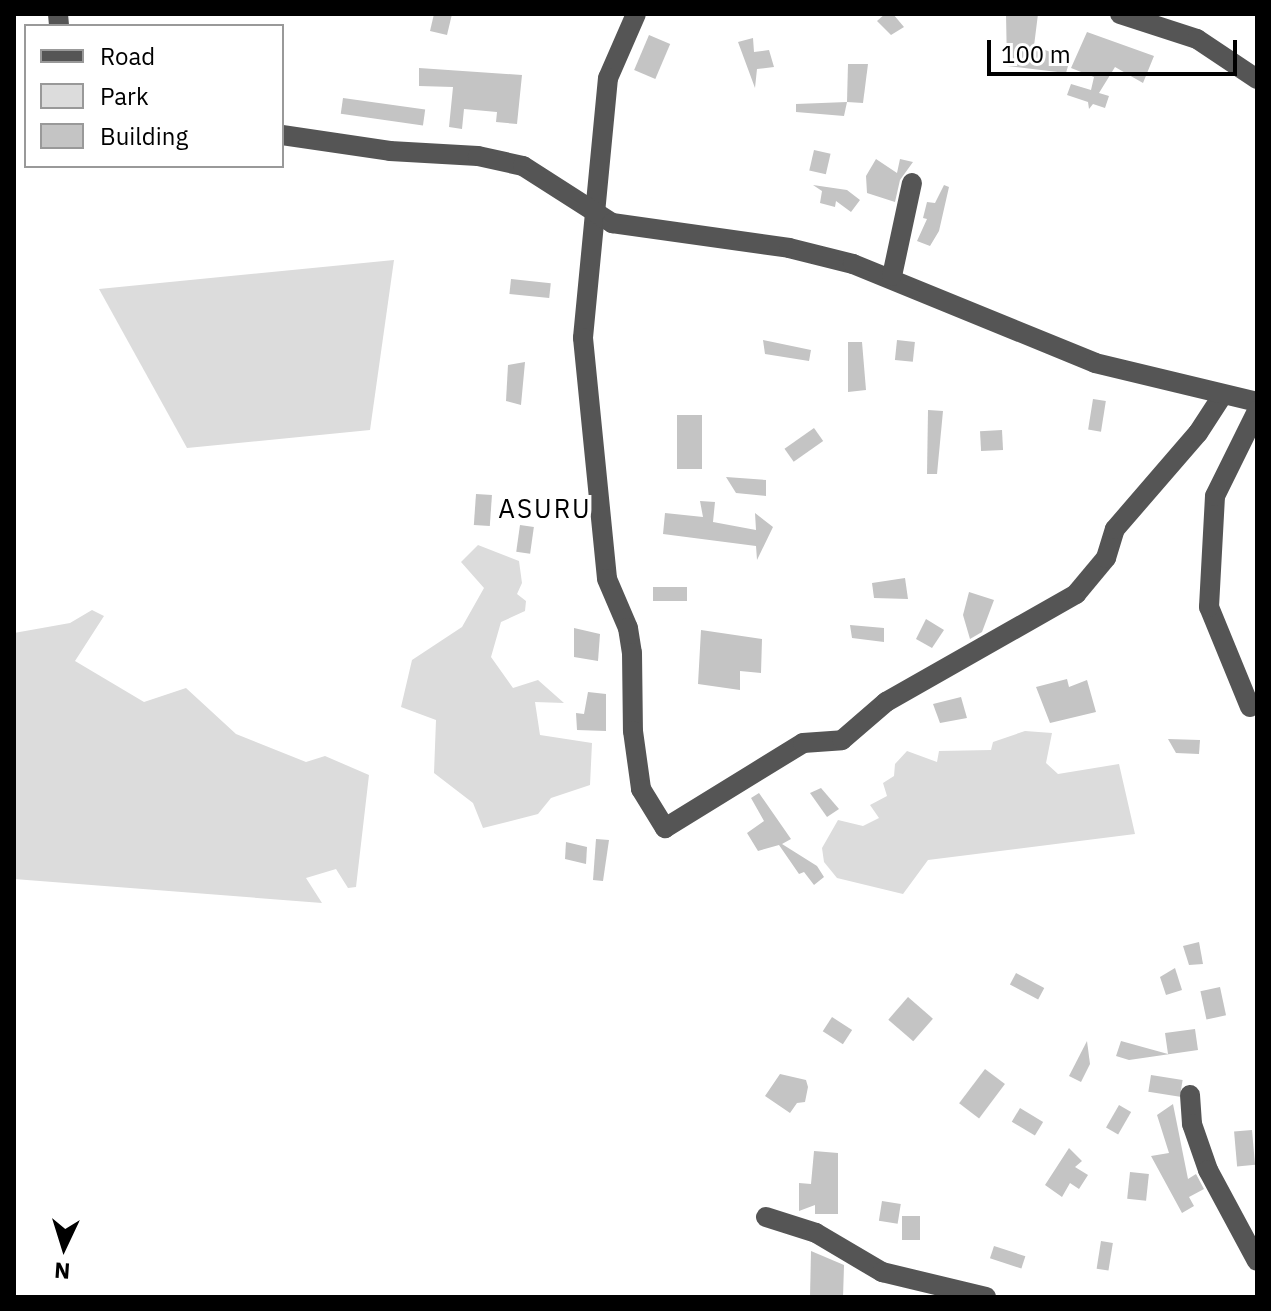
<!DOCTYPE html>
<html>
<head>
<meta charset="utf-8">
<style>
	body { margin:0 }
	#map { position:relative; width:1271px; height:1311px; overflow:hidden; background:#fff; font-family:"IBM Plex Sans",sans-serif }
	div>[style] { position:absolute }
	.green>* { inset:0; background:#dcdcdc }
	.building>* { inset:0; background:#c4c4c4; transform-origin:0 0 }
	.minor>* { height:20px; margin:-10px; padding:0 10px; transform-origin:10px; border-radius:10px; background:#555 }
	span { translate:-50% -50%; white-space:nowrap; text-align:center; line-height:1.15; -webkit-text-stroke:8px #fff; paint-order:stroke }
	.quarter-label { font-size:26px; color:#000; letter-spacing:2px }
	.frame { position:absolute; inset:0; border:16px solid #000; pointer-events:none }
	.legend { position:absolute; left:24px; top:24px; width:260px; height:144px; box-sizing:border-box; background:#fff; border:2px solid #999; margin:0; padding:10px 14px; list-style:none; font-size:24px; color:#000 }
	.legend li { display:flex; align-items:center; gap:16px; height:40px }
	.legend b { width:40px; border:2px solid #999 }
	.north { position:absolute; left:24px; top:1207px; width:80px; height:80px; -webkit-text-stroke:6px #fff; paint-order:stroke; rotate:184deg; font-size:22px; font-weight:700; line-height:32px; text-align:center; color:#000 }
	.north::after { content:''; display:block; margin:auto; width:28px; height:36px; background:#000; clip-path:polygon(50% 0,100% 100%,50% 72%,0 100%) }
	.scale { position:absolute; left:987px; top:40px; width:250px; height:36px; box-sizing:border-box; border:4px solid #000; border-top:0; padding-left:10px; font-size:24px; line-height:28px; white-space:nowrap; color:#000; -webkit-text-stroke:6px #fff; paint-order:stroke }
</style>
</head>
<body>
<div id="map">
	<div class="green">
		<i style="clip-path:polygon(394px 260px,370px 430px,187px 448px,99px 289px)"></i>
		<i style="clip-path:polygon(478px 545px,519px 561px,522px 583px,517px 594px,526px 601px,525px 611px,501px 622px,491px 657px,513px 688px,538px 680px,564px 703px,535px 702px,540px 735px,592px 743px,590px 785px,551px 798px,538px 814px,483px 828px,473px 803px,434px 773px,436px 720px,401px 707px,412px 660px,462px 627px,484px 588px,461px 562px)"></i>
		<i style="clip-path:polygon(92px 610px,104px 616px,75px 661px,144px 702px,186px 688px,236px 734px,306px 762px,325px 756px,369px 775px,356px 887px,348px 888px,336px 869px,306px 878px,322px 903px,14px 879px,14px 633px,70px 623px)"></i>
		<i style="clip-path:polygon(1025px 731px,1052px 733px,1046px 763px,1058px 774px,1119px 764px,1135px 834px,928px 860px,903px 894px,837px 878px,824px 862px,822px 848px,838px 820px,863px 826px,879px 818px,870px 805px,887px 796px,883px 783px,894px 776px,895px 764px,907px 751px,937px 762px,939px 751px,991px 750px,993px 742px)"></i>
	</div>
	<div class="building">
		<i style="clip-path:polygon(434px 14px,452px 14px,447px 35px,430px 31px)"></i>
		<i style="clip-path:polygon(885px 14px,893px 14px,904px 27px,891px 35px,877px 21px)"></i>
		<i style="clip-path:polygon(1006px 14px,1038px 14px,1034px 46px,1070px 59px,1066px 73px,1007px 66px)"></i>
		<i style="clip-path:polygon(1087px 32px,1154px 56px,1143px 83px,1115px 67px,1099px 93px,1109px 96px,1105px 108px,1093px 104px,1089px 109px,1088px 102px,1067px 95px,1071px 84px,1091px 90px,1094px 77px,1071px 68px)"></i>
		<i style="left:649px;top:35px;width:23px;height:38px;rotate:23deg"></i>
		<i style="clip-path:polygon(753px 38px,754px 52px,769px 50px,774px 67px,757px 69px,755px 88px,738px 42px)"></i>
		<i style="clip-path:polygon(848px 64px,868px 64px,863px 103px,847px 102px)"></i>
		<i style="clip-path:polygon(419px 68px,522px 75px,517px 124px,496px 122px,497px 112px,464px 109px,462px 129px,449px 127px,453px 87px,419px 86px)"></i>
		<i style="left:343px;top:98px;width:83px;height:16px;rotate:8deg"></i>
		<i style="clip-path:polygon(847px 102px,844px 116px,796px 112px,796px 104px)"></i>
		<i style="left:814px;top:150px;width:17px;height:21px;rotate:13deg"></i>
		<i style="clip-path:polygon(876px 159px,897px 173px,900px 159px,913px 162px,900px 180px,895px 202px,867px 193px,866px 176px)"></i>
		<i style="clip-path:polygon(813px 185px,847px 190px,860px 200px,851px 212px,836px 201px,835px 207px,820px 203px,822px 191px)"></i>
		<i style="clip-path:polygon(944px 185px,949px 187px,939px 231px,930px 246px,917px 241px,927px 219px,923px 218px,927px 202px,935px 203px)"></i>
		<i style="left:511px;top:279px;width:40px;height:15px;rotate:6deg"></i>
		<i style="clip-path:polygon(763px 340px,811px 350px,809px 361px,765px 354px)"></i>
		<i style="left:897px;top:340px;width:18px;height:20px;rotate:6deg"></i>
		<i style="clip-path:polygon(848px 342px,862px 342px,866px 390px,848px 392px)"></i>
		<i style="clip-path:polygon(525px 362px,521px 405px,506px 401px,508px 365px)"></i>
		<i style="left:1093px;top:399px;width:13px;height:31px;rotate:9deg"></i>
		<i style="clip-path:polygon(928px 410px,943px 411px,937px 474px,927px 474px)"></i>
		<i style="left:677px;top:415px;width:25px;height:54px"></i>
		<i style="left:814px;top:428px;width:16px;height:36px;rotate:55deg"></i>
		<i style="left:1002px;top:430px;width:20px;height:22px;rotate:87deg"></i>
		<i style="clip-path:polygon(726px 477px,766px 480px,766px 496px,736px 493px)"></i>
		<i style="left:476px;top:494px;width:16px;height:31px;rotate:4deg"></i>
		<i style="clip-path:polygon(700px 501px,715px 502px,713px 522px,756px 530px,755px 513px,773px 527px,757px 560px,756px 546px,663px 534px,665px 513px,703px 517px)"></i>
		<i style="left:520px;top:525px;width:14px;height:27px;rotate:8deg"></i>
		<i style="clip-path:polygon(905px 578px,908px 599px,874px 598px,872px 583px)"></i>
		<i style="left:653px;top:587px;width:34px;height:14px"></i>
		<i style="clip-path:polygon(969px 592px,994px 600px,982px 632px,970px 639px,963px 615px)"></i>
		<i style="clip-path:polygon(926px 619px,944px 630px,932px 648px,916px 639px)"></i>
		<i style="clip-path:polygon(850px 625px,884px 628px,884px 642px,852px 638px)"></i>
		<i style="clip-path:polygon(574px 628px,600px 634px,598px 661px,574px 657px)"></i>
		<i style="clip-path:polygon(701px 630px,762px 639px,761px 673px,740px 671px,740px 690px,698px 684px)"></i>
		<i style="clip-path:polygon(1067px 679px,1069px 687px,1087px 680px,1096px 712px,1050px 723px,1036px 687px)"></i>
		<i style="clip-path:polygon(588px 692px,606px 694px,606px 731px,577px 730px,576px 713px,584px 714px)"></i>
		<i style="clip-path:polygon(961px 697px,967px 718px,940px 723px,933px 704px)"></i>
		<i style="clip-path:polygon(1168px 739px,1200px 740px,1199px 754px,1176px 753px)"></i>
		<i style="clip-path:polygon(821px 788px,839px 809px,827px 817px,810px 793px)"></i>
		<i style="clip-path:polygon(759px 793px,791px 839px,782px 844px,817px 866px,824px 877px,814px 885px,804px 872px,799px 874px,779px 845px,758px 851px,747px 833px,764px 821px,751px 798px)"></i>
		<i style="clip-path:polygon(596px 839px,609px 840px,603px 881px,593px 880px)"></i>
		<i style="clip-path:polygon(566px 842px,587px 847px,586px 864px,565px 859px)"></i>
		<i style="clip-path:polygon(1199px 942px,1203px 964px,1189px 965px,1183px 946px)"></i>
		<i style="clip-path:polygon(1175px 968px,1182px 990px,1166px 995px,1160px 977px)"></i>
		<i style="left:1016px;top:973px;width:32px;height:13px;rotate:28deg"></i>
		<i style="left:1220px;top:987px;width:29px;height:20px;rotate:78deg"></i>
		<i style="left:908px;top:997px;width:33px;height:30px;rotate:41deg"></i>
		<i style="left:832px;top:1017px;width:24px;height:17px;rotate:33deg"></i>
		<i style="clip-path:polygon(1195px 1029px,1198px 1050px,1129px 1060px,1116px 1056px,1121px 1041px,1168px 1054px,1165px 1033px)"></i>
		<i style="clip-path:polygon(1087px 1041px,1090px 1064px,1081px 1082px,1069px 1076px)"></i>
		<i style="left:985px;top:1069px;width:25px;height:43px;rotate:37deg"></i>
		<i style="clip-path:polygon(780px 1074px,806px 1080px,808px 1087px,805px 1102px,797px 1103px,790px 1113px,765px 1096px)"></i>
		<i style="left:1151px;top:1075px;width:32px;height:17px;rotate:9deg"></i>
		<i style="clip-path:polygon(1173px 1104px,1188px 1179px,1196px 1174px,1204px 1189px,1189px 1197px,1194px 1206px,1182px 1213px,1151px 1156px,1169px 1153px,1157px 1115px)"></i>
		<i style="left:1119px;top:1105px;width:14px;height:26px;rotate:30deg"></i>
		<i style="left:1020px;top:1108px;width:27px;height:16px;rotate:31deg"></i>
		<i style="left:1252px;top:1130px;width:35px;height:18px;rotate:85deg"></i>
		<i style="clip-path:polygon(1069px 1148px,1082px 1161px,1075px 1167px,1088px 1175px,1079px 1189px,1070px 1183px,1062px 1197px,1045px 1185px)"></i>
		<i style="clip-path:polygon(814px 1151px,838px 1153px,838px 1214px,815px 1214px,815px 1205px,799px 1211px,799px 1183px,811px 1184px)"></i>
		<i style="left:1130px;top:1172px;width:19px;height:27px;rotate:6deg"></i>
		<i style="left:882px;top:1201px;width:19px;height:20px;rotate:9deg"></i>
		<i style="left:902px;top:1216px;width:18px;height:24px"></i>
		<i style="left:1101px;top:1241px;width:12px;height:28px;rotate:9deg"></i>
		<i style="left:994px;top:1246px;width:33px;height:13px;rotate:18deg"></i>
		<i style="clip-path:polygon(811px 1251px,844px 1265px,843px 1297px,810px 1297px)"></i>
	</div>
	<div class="minor">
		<i style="left:58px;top:14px;width:12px;rotate:85deg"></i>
		<i style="left:636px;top:14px;width:70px;rotate:113.6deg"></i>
		<i style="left:608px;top:78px;width:261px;rotate:95.5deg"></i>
		<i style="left:583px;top:338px;width:242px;rotate:84.3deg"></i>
		<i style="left:607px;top:579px;width:53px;rotate:66.8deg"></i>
		<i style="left:628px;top:628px;width:25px;rotate:81deg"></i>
		<i style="left:632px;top:653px;width:78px;rotate:89.3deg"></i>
		<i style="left:633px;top:731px;width:59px;rotate:82.1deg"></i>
		<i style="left:641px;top:789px;width:46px;rotate:58.4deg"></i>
		<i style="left:665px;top:828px;width:162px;rotate:-31.6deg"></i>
		<i style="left:803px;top:743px;width:39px;rotate:-4deg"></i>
		<i style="left:842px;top:740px;width:58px;rotate:-40.8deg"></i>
		<i style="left:886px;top:702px;width:219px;rotate:-29.6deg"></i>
		<i style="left:1076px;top:594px;width:47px;rotate:-50.2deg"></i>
		<i style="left:1106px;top:558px;width:30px;rotate:-73deg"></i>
		<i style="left:1115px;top:529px;width:127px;rotate:-49.2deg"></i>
		<i style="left:1198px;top:433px;width:44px;rotate:-57deg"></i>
		<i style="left:1120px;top:14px;width:81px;rotate:18deg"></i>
		<i style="left:1197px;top:39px;width:72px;rotate:33.7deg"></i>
		<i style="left:282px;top:135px;width:109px;rotate:8.4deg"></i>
		<i style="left:390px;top:151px;width:88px;rotate:3.3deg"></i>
		<i style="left:478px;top:156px;width:46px;rotate:12.5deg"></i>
		<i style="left:523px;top:166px;width:106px;rotate:32.6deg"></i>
		<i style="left:612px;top:223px;width:179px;rotate:8deg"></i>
		<i style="left:789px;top:248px;width:66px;rotate:14deg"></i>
		<i style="left:853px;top:264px;width:261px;rotate:22.2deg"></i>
		<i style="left:1095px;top:363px;width:167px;rotate:13.5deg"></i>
		<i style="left:892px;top:276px;width:95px;rotate:-77.9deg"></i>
		<i style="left:1250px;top:707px;width:108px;rotate:-112.3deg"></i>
		<i style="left:1209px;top:607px;width:111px;rotate:-86.9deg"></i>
		<i style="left:1215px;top:496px;width:95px;rotate:-63.7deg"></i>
		<i style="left:1190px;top:1095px;width:29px;rotate:86deg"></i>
		<i style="left:1192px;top:1124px;width:49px;rotate:70.8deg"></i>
		<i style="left:1208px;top:1170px;width:103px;rotate:61.7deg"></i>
		<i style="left:766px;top:1217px;width:52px;rotate:17.7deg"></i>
		<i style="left:816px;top:1233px;width:77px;rotate:30.6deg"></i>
		<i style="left:882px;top:1272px;width:107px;rotate:13.5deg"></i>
	</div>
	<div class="quarter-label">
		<span style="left:545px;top:509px">ASURU</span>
	</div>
	<div class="frame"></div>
	<ul class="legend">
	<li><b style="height:10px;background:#555"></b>Road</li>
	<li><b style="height:22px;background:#dcdcdc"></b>Park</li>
	<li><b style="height:22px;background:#c4c4c4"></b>Building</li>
	</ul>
	<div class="north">N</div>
	<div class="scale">100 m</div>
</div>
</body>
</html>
